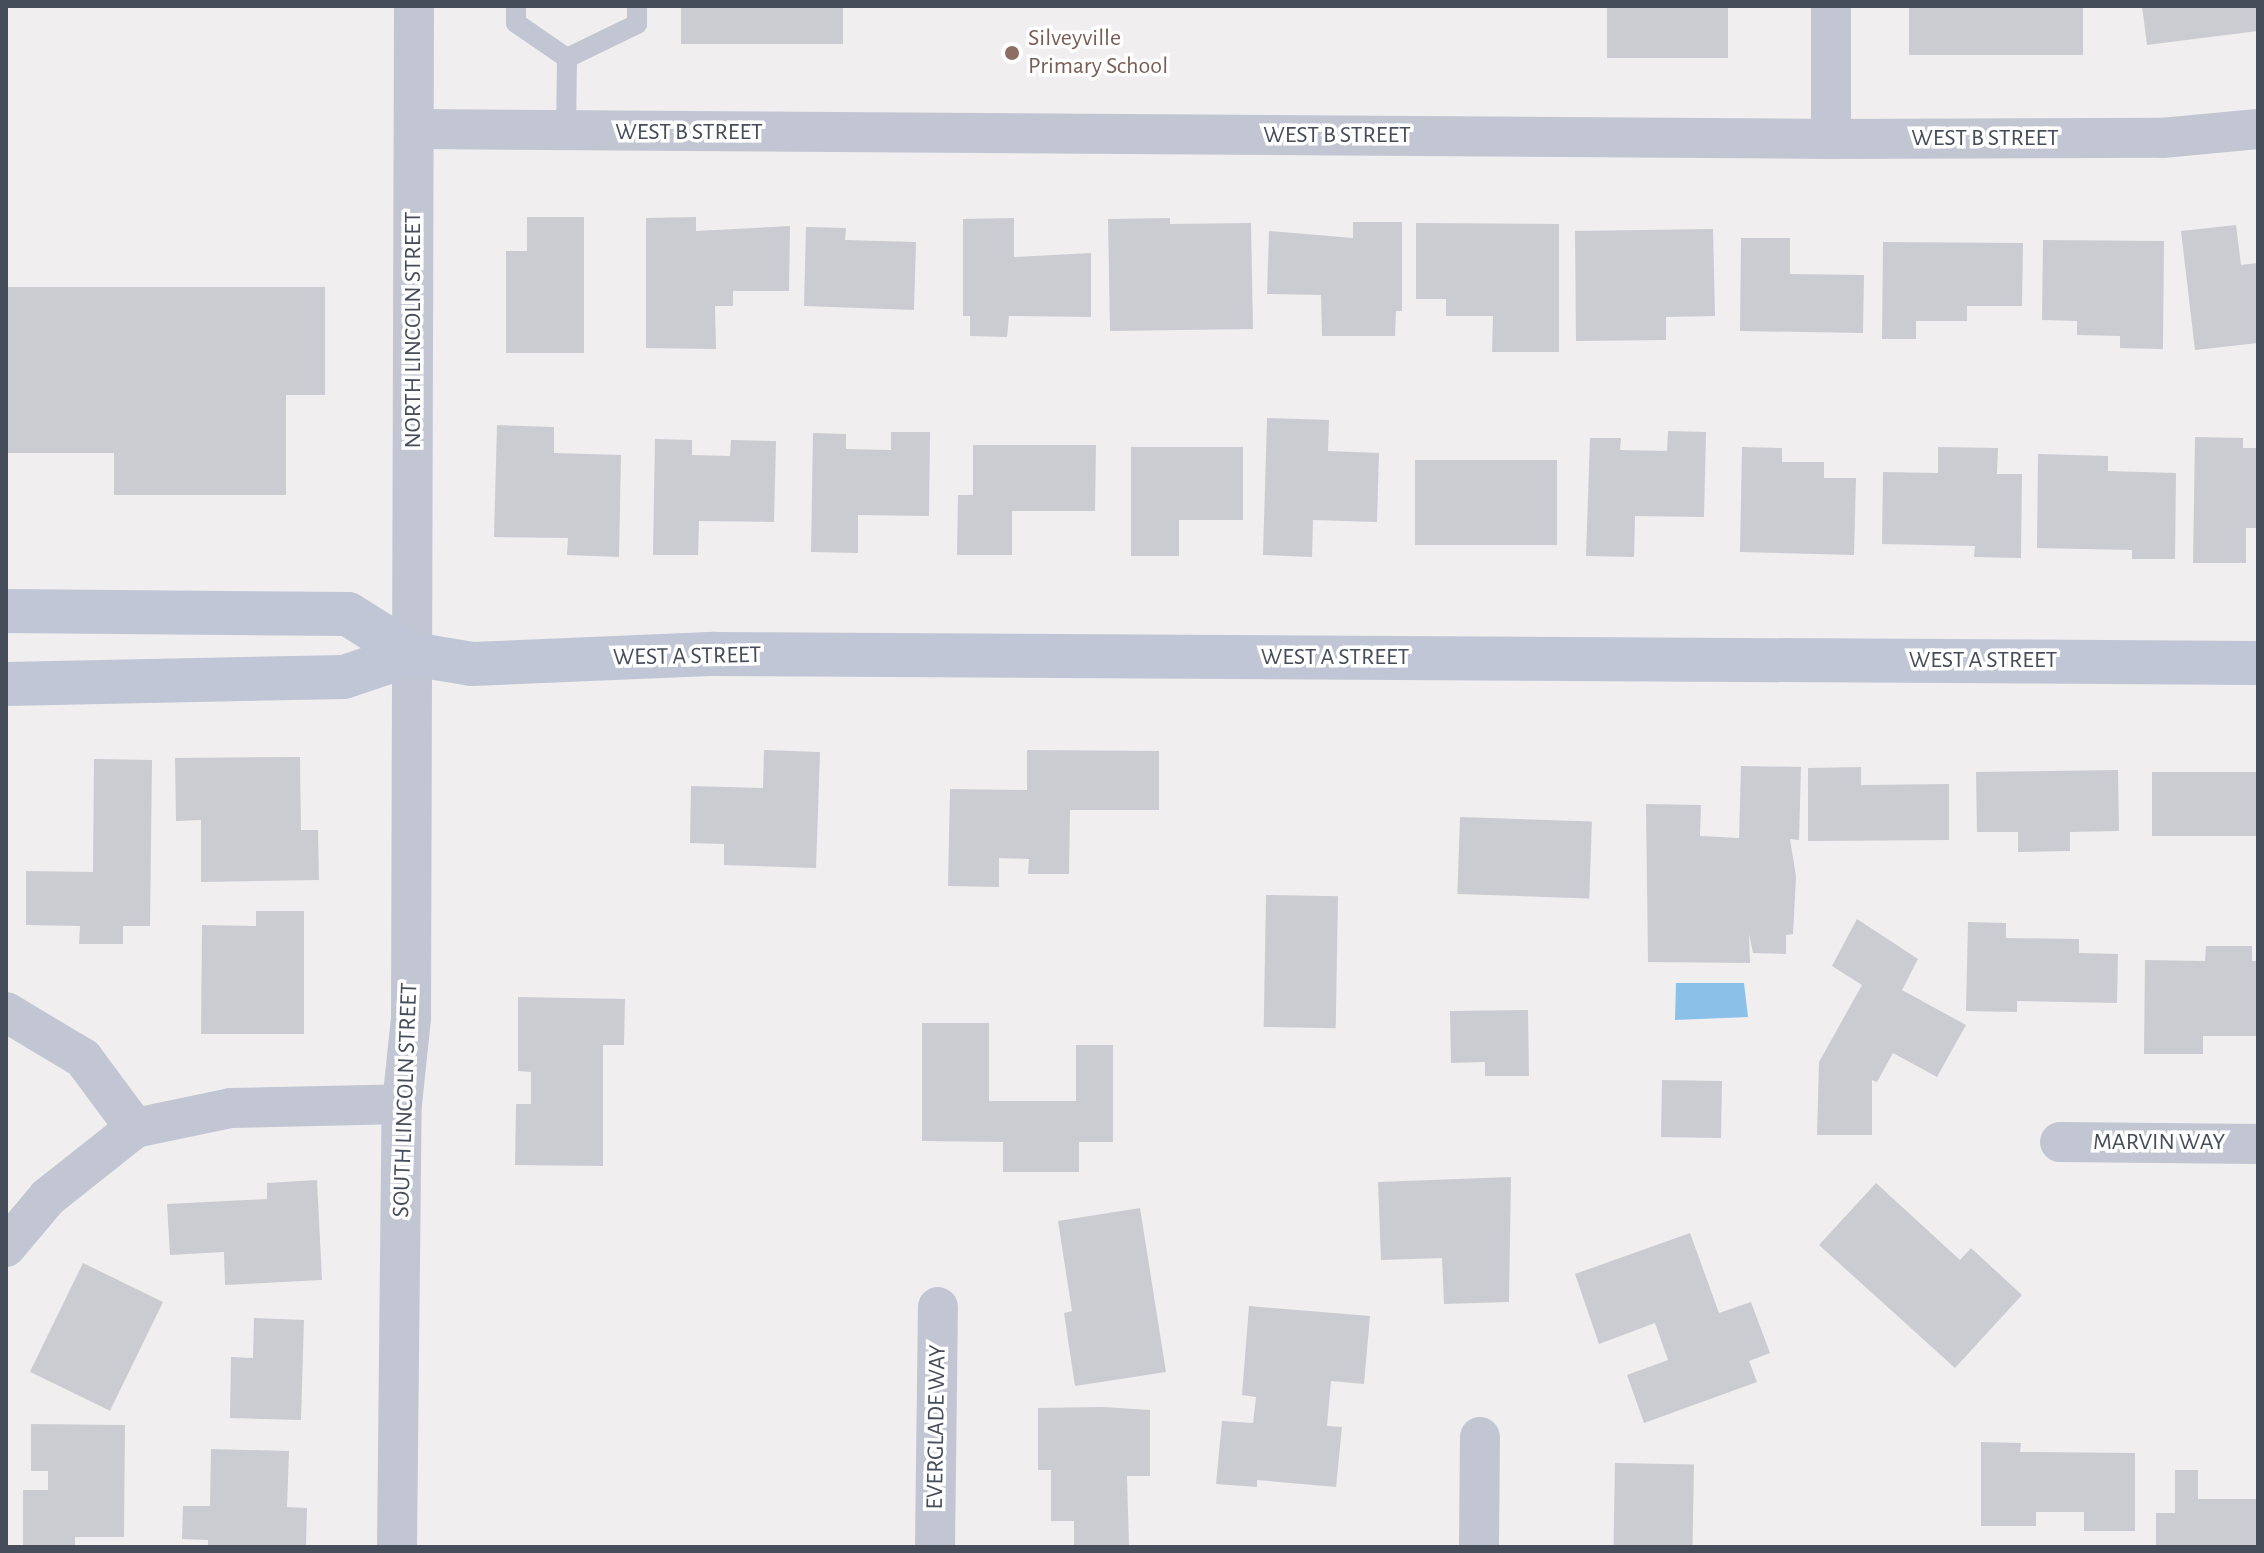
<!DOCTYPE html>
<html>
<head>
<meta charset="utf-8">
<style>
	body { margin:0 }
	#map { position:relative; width:2264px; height:1553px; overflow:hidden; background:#f0eeee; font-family:"Alegreya Sans",sans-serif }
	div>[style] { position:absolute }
	.water>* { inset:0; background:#8bc0e9 }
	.building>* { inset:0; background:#cbccd2; transform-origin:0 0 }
	.lane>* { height:20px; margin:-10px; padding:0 10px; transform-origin:10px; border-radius:10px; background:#c1c6d2 }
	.street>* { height:40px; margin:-20px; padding:0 20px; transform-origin:20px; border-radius:20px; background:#c1c6d2 }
	.secondary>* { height:44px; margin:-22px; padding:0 22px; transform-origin:22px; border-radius:22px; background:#c1c6d6 }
	.dots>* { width:22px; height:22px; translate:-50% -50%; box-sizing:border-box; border:4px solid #fff; border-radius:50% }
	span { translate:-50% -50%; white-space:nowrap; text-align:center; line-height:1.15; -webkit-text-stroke:7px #fff; paint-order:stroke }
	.education-label { font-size:24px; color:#785e54 }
	.left { translate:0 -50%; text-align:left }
	.street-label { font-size:24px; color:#464d5a }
	.frame { position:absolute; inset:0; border:8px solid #464d5a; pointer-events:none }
</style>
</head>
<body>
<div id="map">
	<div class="water">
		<i style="clip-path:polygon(1676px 983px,1744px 983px,1748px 1017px,1675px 1020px)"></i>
	</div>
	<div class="building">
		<i style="left:681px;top:6px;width:162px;height:38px"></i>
		<i style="left:1607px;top:6px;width:121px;height:52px"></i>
		<i style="left:1909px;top:6px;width:174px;height:49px"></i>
		<i style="clip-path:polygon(2142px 6px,2258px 6px,2258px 31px,2147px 45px)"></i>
		<i style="clip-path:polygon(527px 217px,584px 217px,584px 353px,506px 353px,506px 251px,527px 251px)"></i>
		<i style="clip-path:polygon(696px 217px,696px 231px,790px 226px,789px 291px,733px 291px,733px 306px,715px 306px,716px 349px,646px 348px,646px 218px)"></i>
		<i style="clip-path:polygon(1014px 218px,1014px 257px,1091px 253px,1091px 317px,1009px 316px,1007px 337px,970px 336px,970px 316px,963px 316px,963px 219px)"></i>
		<i style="clip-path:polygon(1170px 218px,1170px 224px,1251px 223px,1253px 329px,1110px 331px,1108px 219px)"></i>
		<i style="clip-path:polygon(1353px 222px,1402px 222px,1402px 311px,1396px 311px,1395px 336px,1322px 336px,1321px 295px,1267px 294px,1269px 231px,1353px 238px)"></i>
		<i style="clip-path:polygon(1416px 223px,1559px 224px,1559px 352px,1492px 352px,1493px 316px,1446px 316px,1446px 299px,1416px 299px)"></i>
		<i style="clip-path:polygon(2236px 225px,2241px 265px,2258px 263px,2258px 343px,2195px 350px,2181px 231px)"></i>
		<i style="clip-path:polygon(806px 227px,846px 228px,845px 240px,916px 242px,914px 310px,804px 306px)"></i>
		<i style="clip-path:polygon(1713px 229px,1715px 316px,1666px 317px,1666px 340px,1576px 341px,1575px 231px)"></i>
		<i style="clip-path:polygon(1741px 238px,1790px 238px,1790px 274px,1864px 275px,1863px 333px,1740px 331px)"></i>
		<i style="clip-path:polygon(2043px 240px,2164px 241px,2163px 349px,2120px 348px,2120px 336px,2077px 335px,2077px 321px,2042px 320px)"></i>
		<i style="clip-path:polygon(1883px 242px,2023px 243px,2022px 306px,1967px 306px,1967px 321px,1916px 321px,1916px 339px,1882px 339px)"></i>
		<i style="clip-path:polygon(6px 287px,325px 287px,325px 395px,286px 395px,286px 495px,114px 495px,114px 453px,6px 453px)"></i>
		<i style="clip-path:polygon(1267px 418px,1329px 420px,1328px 451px,1379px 453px,1377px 522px,1313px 520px,1312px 557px,1263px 555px)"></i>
		<i style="clip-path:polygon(497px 425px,554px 427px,554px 453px,621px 455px,619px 557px,567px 555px,568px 538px,494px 537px)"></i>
		<i style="clip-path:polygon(1668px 431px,1706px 432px,1704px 517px,1635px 516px,1634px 557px,1586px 556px,1590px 438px,1621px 438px,1620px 450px,1667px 451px)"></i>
		<i style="clip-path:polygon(891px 432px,930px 432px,929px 516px,858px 515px,858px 553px,811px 552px,813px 433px,846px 434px,846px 449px,891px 450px)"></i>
		<i style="clip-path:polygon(2195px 437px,2243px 438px,2243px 448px,2258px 448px,2258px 528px,2246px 528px,2246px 563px,2193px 563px)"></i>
		<i style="clip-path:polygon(655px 439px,692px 440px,692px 455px,730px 456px,731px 440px,776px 441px,774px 522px,699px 521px,698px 555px,653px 555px)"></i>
		<i style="clip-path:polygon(973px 445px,1096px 445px,1095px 511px,1012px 511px,1012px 555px,957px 555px,958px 495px,973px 495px)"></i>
		<i style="clip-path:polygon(1131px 447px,1243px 447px,1243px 520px,1179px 520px,1179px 556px,1131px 556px)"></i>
		<i style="clip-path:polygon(1742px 447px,1782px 448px,1782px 462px,1824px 462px,1824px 478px,1856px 478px,1854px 555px,1740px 552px)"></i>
		<i style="clip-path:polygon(1938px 447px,1998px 448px,1997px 474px,2022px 474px,2021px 558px,1974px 557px,1975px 546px,1882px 544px,1883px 472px,1938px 473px)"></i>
		<i style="clip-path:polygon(2038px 454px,2108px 456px,2108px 471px,2176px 473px,2175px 559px,2132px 559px,2132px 550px,2037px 548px)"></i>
		<i style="left:1415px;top:460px;width:142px;height:85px"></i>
		<i style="clip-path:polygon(764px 750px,820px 752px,816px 868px,724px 865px,724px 844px,690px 843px,691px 786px,763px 788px)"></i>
		<i style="clip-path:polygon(1027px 750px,1159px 751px,1159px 810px,1070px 810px,1069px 874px,1028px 874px,1029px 859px,999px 858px,999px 887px,948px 886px,950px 789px,1027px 790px)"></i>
		<i style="clip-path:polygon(300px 757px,301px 830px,318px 830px,319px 880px,201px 882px,201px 820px,176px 821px,175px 758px)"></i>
		<i style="clip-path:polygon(94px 759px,152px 760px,150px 926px,123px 926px,123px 944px,79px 944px,80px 926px,26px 925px,26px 871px,93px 872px)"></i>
		<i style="clip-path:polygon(1741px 766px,1801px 767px,1799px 840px,1790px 839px,1796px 876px,1793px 934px,1786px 935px,1786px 954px,1753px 953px,1749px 934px,1750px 963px,1648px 962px,1646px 804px,1701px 805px,1700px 836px,1739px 838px)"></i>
		<i style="clip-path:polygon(1861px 767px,1861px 785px,1949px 784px,1949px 840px,1808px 841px,1808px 768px)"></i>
		<i style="clip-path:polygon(2118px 770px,2119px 831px,2070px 832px,2070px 851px,2018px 852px,2018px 832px,1977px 832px,1976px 772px)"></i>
		<i style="left:2258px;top:772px;width:64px;height:106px;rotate:90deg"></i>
		<i style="left:1460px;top:817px;width:132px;height:77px;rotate:2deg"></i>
		<i style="left:1266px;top:895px;width:72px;height:132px;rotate:1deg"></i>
		<i style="clip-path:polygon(256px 911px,304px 911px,304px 1034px,201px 1034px,202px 925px,256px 926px)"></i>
		<i style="clip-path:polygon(1857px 919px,1918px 959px,1902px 990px,1966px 1025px,1937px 1077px,1893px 1053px,1877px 1082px,1872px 1080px,1872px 1135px,1817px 1135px,1819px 1062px,1862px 985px,1832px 966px)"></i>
		<i style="clip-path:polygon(1968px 922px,2006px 923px,2006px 938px,2079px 939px,2079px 953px,2118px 954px,2117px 1003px,2017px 1001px,2017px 1012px,1966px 1011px)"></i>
		<i style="clip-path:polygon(2206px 946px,2252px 946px,2252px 961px,2258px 961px,2258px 1036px,2203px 1036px,2203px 1054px,2144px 1054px,2145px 960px,2205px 961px)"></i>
		<i style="clip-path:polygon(518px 997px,625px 999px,624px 1045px,603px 1045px,603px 1166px,515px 1165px,516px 1104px,531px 1104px,531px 1072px,518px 1071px)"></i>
		<i style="clip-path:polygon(1528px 1010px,1529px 1076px,1485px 1076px,1485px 1062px,1451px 1063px,1450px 1011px)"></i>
		<i style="clip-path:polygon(922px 1023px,989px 1023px,989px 1101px,1076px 1101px,1076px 1045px,1113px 1045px,1113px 1142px,1079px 1142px,1079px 1172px,1003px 1172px,1003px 1142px,922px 1141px)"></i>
		<i style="left:1662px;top:1080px;width:60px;height:57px;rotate:1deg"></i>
		<i style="clip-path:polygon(1511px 1177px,1509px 1302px,1444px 1304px,1442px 1258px,1381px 1260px,1378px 1182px)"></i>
		<i style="clip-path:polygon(317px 1180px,322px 1280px,225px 1285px,224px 1252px,170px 1255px,167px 1204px,267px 1199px,267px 1183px)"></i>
		<i style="clip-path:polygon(1876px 1183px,1960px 1260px,1971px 1248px,2022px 1295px,1955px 1368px,1819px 1245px)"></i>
		<i style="clip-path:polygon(1140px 1208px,1166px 1372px,1075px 1386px,1064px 1313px,1072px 1311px,1058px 1221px)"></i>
		<i style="clip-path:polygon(1690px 1233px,1719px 1313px,1751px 1302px,1770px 1353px,1749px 1361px,1757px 1382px,1644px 1423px,1627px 1375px,1668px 1360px,1655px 1323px,1599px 1344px,1575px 1274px)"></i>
		<i style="left:83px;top:1263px;width:89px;height:121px;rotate:26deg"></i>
		<i style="clip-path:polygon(1249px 1306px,1370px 1316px,1364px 1384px,1331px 1381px,1327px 1426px,1342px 1427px,1336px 1487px,1257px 1480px,1257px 1487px,1216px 1484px,1222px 1421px,1253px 1423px,1256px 1397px,1242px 1395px)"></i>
		<i style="clip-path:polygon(254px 1318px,304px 1320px,301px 1420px,230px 1418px,231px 1357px,253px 1358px)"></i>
		<i style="clip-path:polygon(1103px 1407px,1150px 1410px,1150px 1476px,1127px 1476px,1129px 1547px,1074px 1547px,1074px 1521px,1051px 1521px,1051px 1470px,1038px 1470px,1038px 1408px)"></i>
		<i style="clip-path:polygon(31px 1424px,125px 1425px,124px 1537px,75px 1537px,75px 1547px,23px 1547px,23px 1490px,48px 1490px,48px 1471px,31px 1471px)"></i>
		<i style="clip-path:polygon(1981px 1442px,2021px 1443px,2020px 1452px,2135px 1453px,2135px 1531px,2084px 1531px,2084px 1512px,2036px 1512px,2036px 1526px,1981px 1526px)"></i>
		<i style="clip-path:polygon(211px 1449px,289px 1451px,287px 1507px,307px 1508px,306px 1547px,208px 1547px,208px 1540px,182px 1539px,183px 1506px,210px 1506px)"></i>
		<i style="left:1615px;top:1463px;width:79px;height:84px;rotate:1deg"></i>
		<i style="clip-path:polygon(2175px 1470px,2198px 1470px,2198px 1499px,2258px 1499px,2258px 1547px,2156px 1547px,2156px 1513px,2175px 1513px)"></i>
	</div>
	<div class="lane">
		<i style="left:516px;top:6px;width:17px;rotate:90deg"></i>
		<i style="left:516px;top:23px;width:62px;rotate:34.5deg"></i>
		<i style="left:567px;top:58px;width:78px;rotate:-25.9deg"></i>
		<i style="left:637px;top:24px;width:18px;rotate:-90deg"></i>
		<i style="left:566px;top:132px;width:74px;rotate:-89.2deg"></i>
	</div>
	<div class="street">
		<i style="left:416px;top:129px;width:1415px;rotate:0.4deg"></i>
		<i style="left:1831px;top:139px;width:331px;rotate:-0.2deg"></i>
		<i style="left:2162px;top:138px;width:96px;rotate:-5.4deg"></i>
		<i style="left:1831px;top:139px;width:133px;rotate:-90deg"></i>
		<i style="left:6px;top:1012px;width:90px;rotate:30.9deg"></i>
		<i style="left:83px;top:1058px;width:87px;rotate:53.4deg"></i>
		<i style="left:2060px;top:1142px;width:198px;rotate:0.6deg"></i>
		<i style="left:6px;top:1247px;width:65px;rotate:-50deg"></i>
		<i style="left:48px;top:1197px;width:111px;rotate:-38.4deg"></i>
		<i style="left:135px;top:1128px;width:98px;rotate:-11.8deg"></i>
		<i style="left:231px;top:1108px;width:171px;rotate:-1.3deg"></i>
		<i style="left:397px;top:1547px;width:443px;rotate:-89.4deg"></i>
		<i style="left:402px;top:1104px;width:86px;rotate:-84deg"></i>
		<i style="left:411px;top:1018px;width:1012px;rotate:-89.83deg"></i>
		<i style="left:935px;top:1547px;width:240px;rotate:-89.3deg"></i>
		<i style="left:1479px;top:1547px;width:110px;rotate:-89.5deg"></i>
	</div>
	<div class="secondary">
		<i style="left:6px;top:611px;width:342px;rotate:0.5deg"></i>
		<i style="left:348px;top:614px;width:75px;rotate:32deg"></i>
		<i style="left:412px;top:654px;width:61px;rotate:9.5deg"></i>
		<i style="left:472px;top:664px;width:243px;rotate:-2.4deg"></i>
		<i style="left:715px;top:654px;width:1543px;rotate:0.33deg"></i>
		<i style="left:6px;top:684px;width:338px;rotate:-1.2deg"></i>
		<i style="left:344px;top:677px;width:72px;rotate:-18.7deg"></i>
	</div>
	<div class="dots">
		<i style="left:1012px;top:53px;background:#8d6e63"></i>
	</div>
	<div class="education-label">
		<span class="left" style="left:1028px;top:53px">Silveyville<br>Primary School</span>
	</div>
	<div class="street-label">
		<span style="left:689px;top:133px">WEST B STREET</span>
		<span style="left:1337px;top:136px">WEST B STREET</span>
		<span style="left:1985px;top:139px">WEST B STREET</span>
		<span style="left:414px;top:330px;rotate:-90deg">NORTH LINCOLN STREET</span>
		<span style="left:687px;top:657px;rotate:-1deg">WEST A STREET</span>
		<span style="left:1335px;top:658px">WEST A STREET</span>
		<span style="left:1983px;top:661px">WEST A STREET</span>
		<span style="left:406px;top:1100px;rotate:-88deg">SOUTH LINCOLN STREET</span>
		<span style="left:2159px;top:1143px">MARVIN WAY</span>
		<span style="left:937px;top:1427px;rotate:-89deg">EVERGLADE WAY</span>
	</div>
	<div class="frame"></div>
</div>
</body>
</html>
